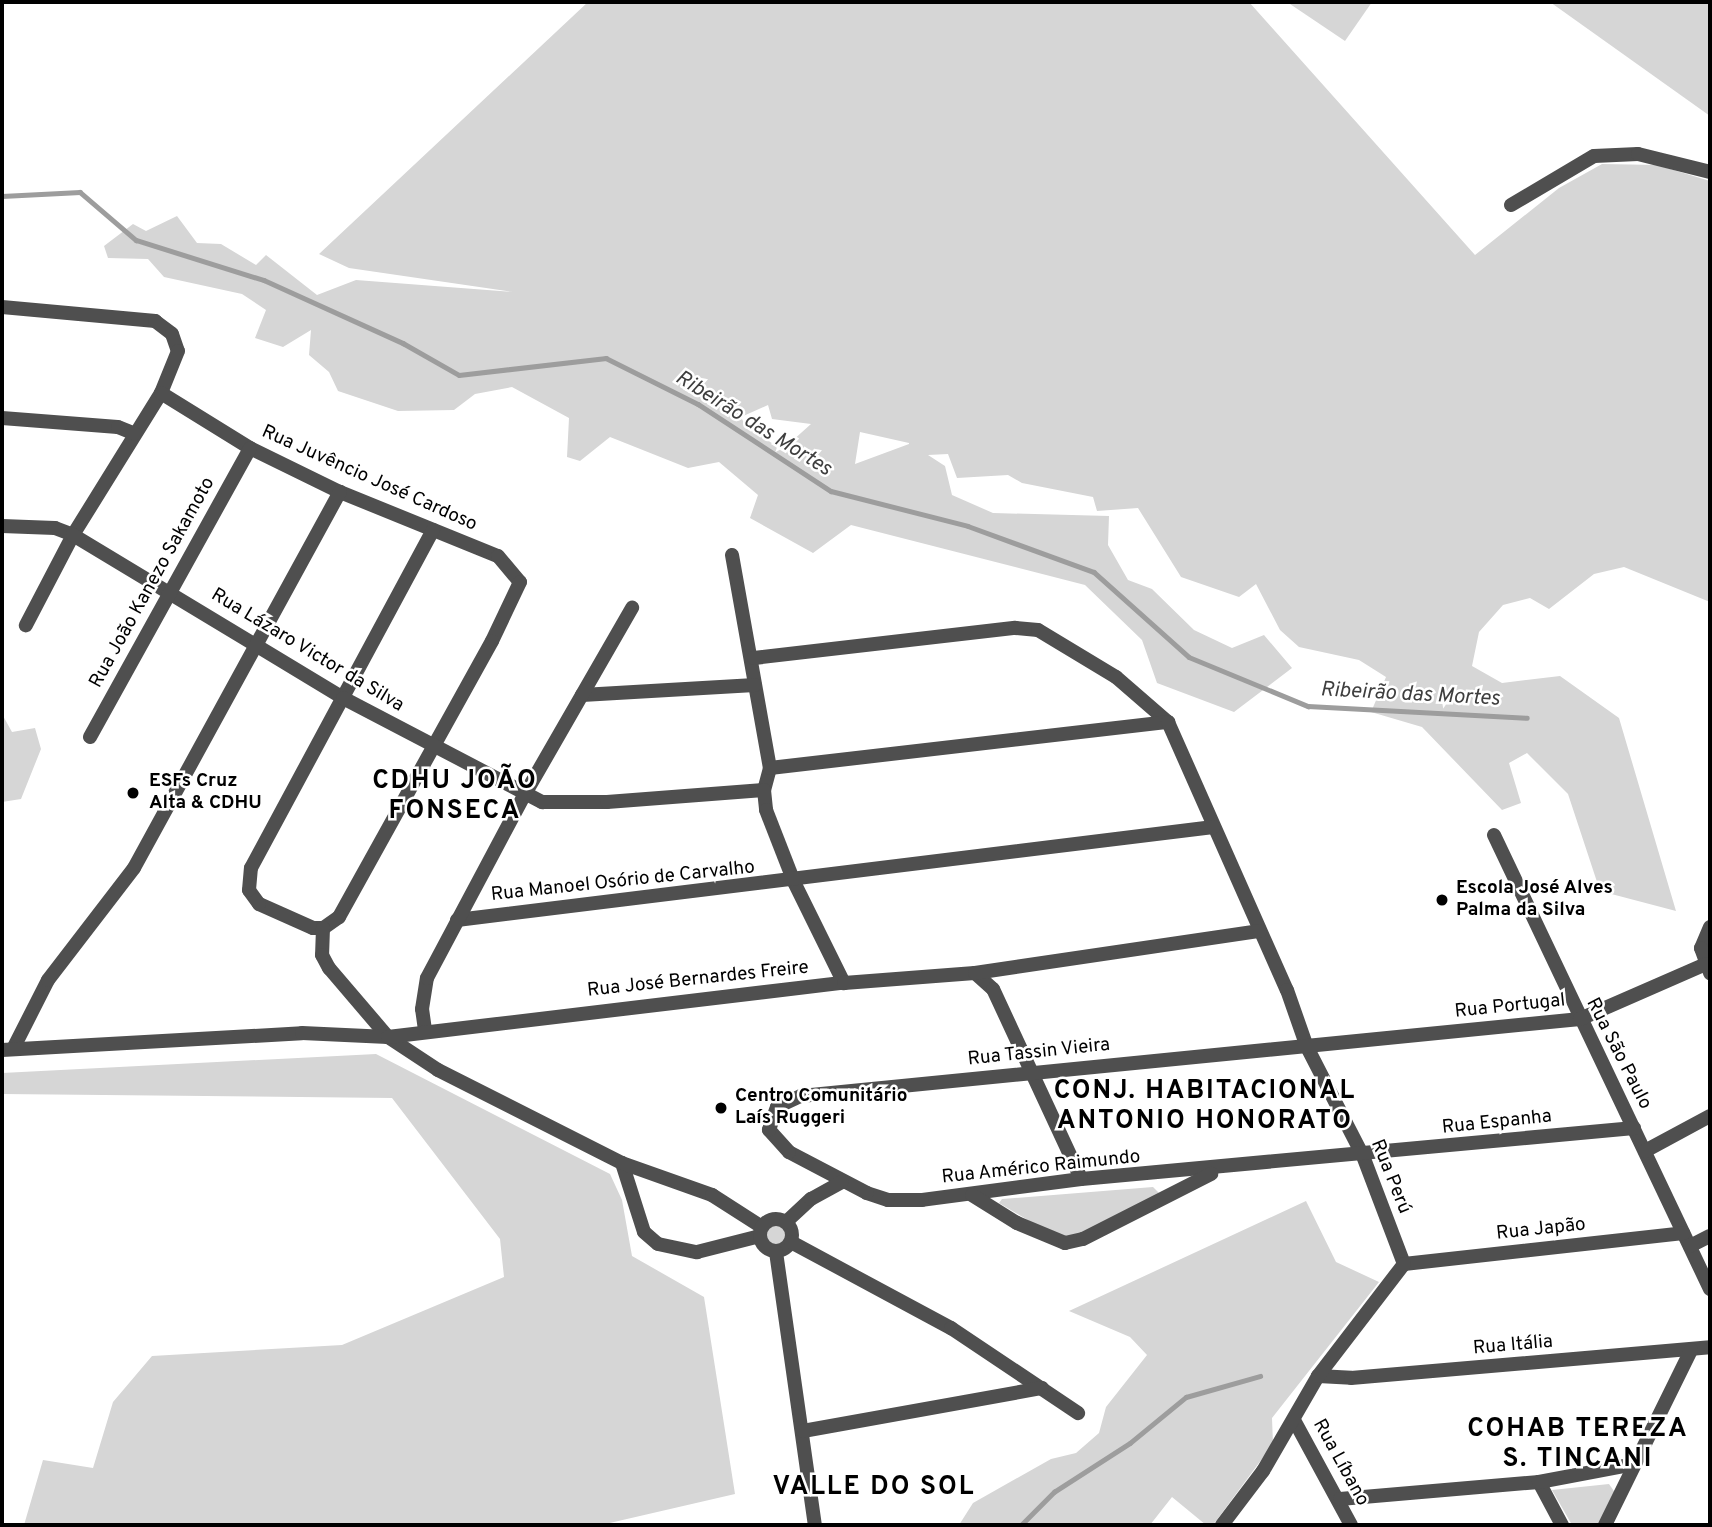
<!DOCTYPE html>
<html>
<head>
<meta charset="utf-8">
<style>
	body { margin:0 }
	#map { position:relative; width:1712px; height:1527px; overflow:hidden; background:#fff; font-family:Overpass,sans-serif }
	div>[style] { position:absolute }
	.green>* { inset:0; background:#d6d6d6 }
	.round { border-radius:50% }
	.stream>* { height:4.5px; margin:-2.25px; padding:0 2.25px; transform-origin:2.25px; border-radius:2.25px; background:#9d9d9d }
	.street>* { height:14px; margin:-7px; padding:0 7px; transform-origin:7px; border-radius:7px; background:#4f4f4f }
	.street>.ring { margin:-7px; padding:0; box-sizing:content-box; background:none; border:14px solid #4f4f4f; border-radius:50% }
	.dots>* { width:19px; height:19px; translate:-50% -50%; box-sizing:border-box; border:4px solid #fff; border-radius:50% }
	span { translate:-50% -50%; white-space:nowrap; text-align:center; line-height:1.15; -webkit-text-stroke:5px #fff; paint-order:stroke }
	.street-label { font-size:19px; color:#000 }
	.poi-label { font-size:19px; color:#000; font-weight:700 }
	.left { translate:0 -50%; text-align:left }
	.water-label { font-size:21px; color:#3e3e3e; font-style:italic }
	.district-label { font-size:26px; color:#000; font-weight:700; letter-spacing:2px }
	.frame { position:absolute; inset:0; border:4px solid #000; pointer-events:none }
</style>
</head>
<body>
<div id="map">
	<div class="green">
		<i style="clip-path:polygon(evenodd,588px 2px,1249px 2px,1475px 255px,1559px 188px,1602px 164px,1657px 165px,1710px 181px,1710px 602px,1624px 567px,1594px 574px,1549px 609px,1530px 598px,1503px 605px,1479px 632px,1472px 666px,1502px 683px,1560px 676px,1619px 718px,1676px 911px,1600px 891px,1568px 794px,1527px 753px,1509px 763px,1521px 803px,1502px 810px,1422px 727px,1371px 712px,1386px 677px,1359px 660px,1299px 647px,1280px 630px,1256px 584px,1239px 597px,1181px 577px,1138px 508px,1097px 511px,1093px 497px,1022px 483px,1008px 475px,957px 478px,948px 454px,928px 455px,945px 466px,952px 495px,993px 513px,1109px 516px,1108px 545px,1128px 580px,1152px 589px,1194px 630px,1232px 648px,1264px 635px,1292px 668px,1234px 712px,1157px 683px,1142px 640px,1085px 585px,851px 525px,813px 553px,750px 518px,758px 495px,719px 462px,688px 468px,610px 437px,580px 461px,567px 457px,569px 418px,512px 387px,475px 394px,454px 410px,398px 411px,338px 391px,329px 372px,309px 355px,311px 330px,283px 347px,255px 338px,266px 310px,242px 294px,164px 277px,148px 259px,108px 258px,104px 246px,133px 224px,146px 231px,177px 216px,197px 243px,221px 244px,256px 265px,266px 255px,317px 295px,356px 280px,513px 292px,349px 268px,319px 254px,588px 2px,768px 405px,772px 419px,811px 424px,782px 450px,745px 425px,741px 417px,768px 405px,588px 2px,860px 432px,909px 443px,909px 444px,855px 464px,860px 432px)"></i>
		<i style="clip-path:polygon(1287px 2px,1372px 2px,1345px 41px)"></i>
		<i style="clip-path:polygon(1550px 2px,1710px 2px,1710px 116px)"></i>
		<i style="clip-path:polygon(2px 714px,12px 732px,35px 728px,41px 749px,21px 799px,2px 802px)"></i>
		<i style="clip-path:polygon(376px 1054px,610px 1174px,622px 1200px,632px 1256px,704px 1297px,735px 1494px,601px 1525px,24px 1525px,43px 1460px,93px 1468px,113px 1402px,152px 1356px,342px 1345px,504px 1277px,500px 1239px,392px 1098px,2px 1094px,2px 1073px)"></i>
		<i style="clip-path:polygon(1153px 1187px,1160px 1194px,1072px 1238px,1060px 1239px,999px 1203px,1002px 1199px)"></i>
		<i style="clip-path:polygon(1306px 1201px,1336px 1262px,1379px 1282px,1272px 1418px,1273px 1444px,1213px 1525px,1206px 1525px,1172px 1497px,1150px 1525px,959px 1525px,973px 1503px,1051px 1459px,1076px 1453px,1099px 1433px,1106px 1407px,1147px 1355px,1130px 1337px,1069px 1311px)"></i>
		<i class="round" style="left:765px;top:1226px;width:22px;height:22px"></i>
		<i style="clip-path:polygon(1609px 1484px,1616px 1494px,1601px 1525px,1572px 1525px,1552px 1490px)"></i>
	</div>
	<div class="stream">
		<i style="left:2px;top:196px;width:78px;rotate:-2.9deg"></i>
		<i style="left:80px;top:192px;width:74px;rotate:40.6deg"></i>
		<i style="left:136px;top:240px;width:134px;rotate:17.4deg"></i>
		<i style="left:264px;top:280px;width:153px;rotate:24.4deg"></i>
		<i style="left:403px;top:343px;width:64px;rotate:29.7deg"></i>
		<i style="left:459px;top:375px;width:148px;rotate:-6.6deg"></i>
		<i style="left:606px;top:358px;width:103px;rotate:26.6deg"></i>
		<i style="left:698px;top:404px;width:159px;rotate:33.2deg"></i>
		<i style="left:831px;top:491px;width:141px;rotate:14.3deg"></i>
		<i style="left:968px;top:526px;width:134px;rotate:20.1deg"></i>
		<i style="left:1094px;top:572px;width:127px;rotate:41.8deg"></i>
		<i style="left:1189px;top:657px;width:129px;rotate:22.4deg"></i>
		<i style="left:1308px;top:706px;width:219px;rotate:3.1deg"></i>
		<i style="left:1021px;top:1525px;width:47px;rotate:-45deg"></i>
		<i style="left:1054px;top:1492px;width:90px;rotate:-32.8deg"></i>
		<i style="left:1130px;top:1443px;width:72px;rotate:-39.4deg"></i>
		<i style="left:1186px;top:1397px;width:77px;rotate:-15.8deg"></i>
	</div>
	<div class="street">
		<i style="left:1511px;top:205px;width:96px;rotate:-30.6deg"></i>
		<i style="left:1594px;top:156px;width:44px;rotate:-2.6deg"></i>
		<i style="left:1638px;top:154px;width:74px;rotate:14deg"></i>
		<i style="left:2px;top:307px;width:154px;rotate:5.2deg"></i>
		<i style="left:155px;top:321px;width:21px;rotate:37deg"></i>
		<i style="left:172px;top:334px;width:18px;rotate:71deg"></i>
		<i style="left:178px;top:351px;width:45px;rotate:112deg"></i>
		<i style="left:161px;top:393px;width:167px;rotate:121.8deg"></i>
		<i style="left:73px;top:535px;width:102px;rotate:117.6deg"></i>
		<i style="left:161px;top:393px;width:105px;rotate:31.7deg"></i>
		<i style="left:250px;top:448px;width:100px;rotate:26.1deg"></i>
		<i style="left:340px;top:492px;width:170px;rotate:22.1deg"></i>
		<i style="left:498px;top:556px;width:34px;rotate:50deg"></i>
		<i style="left:520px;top:582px;width:65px;rotate:115.4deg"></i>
		<i style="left:492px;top:641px;width:316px;rotate:119deg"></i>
		<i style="left:339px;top:917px;width:19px;rotate:145deg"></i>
		<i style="left:323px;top:928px;width:10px;rotate:180deg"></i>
		<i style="left:313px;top:928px;width:59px;rotate:-156deg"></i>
		<i style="left:259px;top:904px;width:17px;rotate:-126deg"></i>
		<i style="left:249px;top:890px;width:22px;rotate:-85deg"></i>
		<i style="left:251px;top:868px;width:384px;rotate:-61.7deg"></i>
		<i style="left:2px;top:418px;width:116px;rotate:4.4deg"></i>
		<i style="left:118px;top:427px;width:18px;rotate:22deg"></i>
		<i style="left:2px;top:526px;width:53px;rotate:2.2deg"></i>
		<i style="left:55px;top:528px;width:19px;rotate:21deg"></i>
		<i style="left:73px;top:535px;width:315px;rotate:31.1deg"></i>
		<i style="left:343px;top:698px;width:225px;rotate:27.6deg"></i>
		<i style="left:542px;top:802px;width:65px"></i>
		<i style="left:607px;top:802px;width:157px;rotate:-4.4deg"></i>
		<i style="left:732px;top:555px;width:216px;rotate:79.9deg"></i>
		<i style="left:770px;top:768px;width:23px;rotate:105deg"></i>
		<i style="left:764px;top:790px;width:20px;rotate:84deg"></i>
		<i style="left:766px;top:810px;width:77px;rotate:68.7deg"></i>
		<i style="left:794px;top:882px;width:113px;rotate:63.7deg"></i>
		<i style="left:754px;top:658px;width:263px;rotate:-6.6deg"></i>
		<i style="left:1015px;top:628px;width:23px;rotate:5deg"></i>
		<i style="left:1038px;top:630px;width:91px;rotate:31.1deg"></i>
		<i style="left:1116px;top:677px;width:69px;rotate:40.9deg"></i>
		<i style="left:582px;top:695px;width:173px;rotate:-3.3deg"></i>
		<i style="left:90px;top:737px;width:330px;rotate:-61deg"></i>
		<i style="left:770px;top:768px;width:401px;rotate:-6.6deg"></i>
		<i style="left:1168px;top:722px;width:293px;rotate:66.1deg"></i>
		<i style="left:1287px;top:990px;width:60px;rotate:70.7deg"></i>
		<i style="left:1307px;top:1047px;width:123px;rotate:62.8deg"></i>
		<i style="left:1363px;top:1156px;width:116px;rotate:69.2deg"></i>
		<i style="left:1494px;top:835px;width:503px;rotate:64.56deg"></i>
		<i style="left:457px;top:920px;width:762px;rotate:-7.01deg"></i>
		<i style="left:1710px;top:927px;width:23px;rotate:113deg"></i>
		<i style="left:1701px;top:948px;width:27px;rotate:70deg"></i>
		<i style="left:323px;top:928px;width:27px;rotate:92deg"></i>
		<i style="left:322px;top:955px;width:15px;rotate:62deg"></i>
		<i style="left:329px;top:968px;width:91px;rotate:49.5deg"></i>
		<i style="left:388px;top:1037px;width:60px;rotate:33.4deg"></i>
		<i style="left:438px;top:1070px;width:206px;rotate:26.8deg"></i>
		<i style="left:622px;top:1163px;width:72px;rotate:72.3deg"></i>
		<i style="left:644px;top:1232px;width:18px;rotate:41deg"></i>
		<i style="left:658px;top:1244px;width:40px;rotate:12deg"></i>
		<i style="left:697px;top:1252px;width:65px;rotate:-14.3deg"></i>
		<i style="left:975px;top:973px;width:24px;rotate:42deg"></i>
		<i style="left:993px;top:989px;width:209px;rotate:65.1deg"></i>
		<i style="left:425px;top:1030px;width:21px;rotate:-98deg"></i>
		<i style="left:422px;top:1009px;width:31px;rotate:-81deg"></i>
		<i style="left:427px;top:978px;width:208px;rotate:-62deg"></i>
		<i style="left:525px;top:794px;width:215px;rotate:-60.1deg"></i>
		<i style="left:13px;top:1049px;width:77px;rotate:-63.1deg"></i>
		<i style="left:48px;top:980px;width:141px;rotate:-52.5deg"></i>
		<i style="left:134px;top:868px;width:429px;rotate:-61.3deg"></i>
		<i style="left:2px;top:1050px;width:300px;rotate:-3.2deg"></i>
		<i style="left:302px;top:1033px;width:86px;rotate:2.7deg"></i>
		<i style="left:388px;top:1037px;width:459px;rotate:-6.8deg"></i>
		<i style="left:844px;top:983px;width:131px;rotate:-4.4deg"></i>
		<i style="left:975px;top:973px;width:288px;rotate:-8.4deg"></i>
		<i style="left:1634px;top:1128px;width:555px;rotate:174.73deg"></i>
		<i style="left:1081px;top:1179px;width:160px;rotate:172.5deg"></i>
		<i style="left:922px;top:1200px;width:34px;rotate:180deg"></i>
		<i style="left:888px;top:1200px;width:22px;rotate:-162deg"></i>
		<i style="left:867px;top:1193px;width:88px;rotate:-152.3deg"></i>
		<i style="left:789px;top:1152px;width:30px;rotate:-132deg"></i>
		<i style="left:769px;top:1130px;width:24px;rotate:-71deg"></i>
		<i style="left:777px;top:1107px;width:26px;rotate:-25deg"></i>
		<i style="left:801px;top:1096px;width:783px;rotate:-5.65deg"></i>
		<i style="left:1580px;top:1019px;width:137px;rotate:-23.6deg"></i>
		<i style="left:1645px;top:1151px;width:74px;rotate:-28.3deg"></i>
		<i style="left:622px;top:1163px;width:96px;rotate:19.6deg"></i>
		<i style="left:712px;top:1195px;width:59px;rotate:32.6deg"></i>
		<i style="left:972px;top:1195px;width:53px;rotate:31.9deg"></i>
		<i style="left:1017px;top:1223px;width:52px;rotate:22.6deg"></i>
		<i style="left:1065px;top:1243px;width:18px;rotate:-13deg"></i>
		<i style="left:1083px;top:1239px;width:144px;rotate:-26.9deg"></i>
		<i class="ring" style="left:760px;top:1219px;width:18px;height:18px"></i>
		<i style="left:786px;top:1222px;width:34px;rotate:-43deg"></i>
		<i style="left:811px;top:1199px;width:35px;rotate:-29deg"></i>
		<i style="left:791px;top:1242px;width:182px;rotate:28.3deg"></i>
		<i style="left:951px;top:1328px;width:153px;rotate:33.8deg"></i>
		<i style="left:1690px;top:1246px;width:22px;rotate:-27deg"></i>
		<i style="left:776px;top:1252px;width:276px;rotate:81.9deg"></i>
		<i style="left:1404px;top:1264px;width:281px;rotate:-6.3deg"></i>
		<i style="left:1318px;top:1376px;width:33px;rotate:3deg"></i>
		<i style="left:1351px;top:1378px;width:360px;rotate:-4.9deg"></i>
		<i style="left:1294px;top:1420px;width:119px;rotate:61.5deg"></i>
		<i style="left:803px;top:1431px;width:243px;rotate:-10.2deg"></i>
		<i style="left:1539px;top:1482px;width:49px;rotate:61.9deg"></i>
		<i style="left:1340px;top:1499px;width:200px;rotate:-4.9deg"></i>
		<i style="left:1539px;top:1482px;width:98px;rotate:-10.6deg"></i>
		<i style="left:1222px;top:1525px;width:68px;rotate:-52.8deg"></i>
		<i style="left:1263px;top:1471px;width:110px;rotate:-59.9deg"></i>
		<i style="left:1318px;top:1376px;width:141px;rotate:-52.5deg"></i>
		<i style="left:1605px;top:1525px;width:195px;rotate:-63.8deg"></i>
	</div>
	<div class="dots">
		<i style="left:133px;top:793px;background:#000"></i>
		<i style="left:1442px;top:900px;background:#000"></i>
		<i style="left:721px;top:1108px;background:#000"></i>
	</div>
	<div class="street-label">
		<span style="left:369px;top:479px;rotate:24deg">Rua Juvêncio José Cardoso</span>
		<span style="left:153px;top:583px;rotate:-61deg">Rua João Kanezo Sakamoto</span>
		<span style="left:307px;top:651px;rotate:31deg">Rua Lázaro Victor da Silva</span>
		<span style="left:623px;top:882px;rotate:-6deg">Rua Manoel Osório de Carvalho</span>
		<span style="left:698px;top:980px;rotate:-6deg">Rua José Bernardes Freire</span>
		<span style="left:1510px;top:1007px;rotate:-6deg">Rua Portugal</span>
		<span style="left:1039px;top:1053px;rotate:-6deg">Rua Tassin Vieira</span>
		<span style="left:1618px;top:1054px;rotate:63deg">Rua São Paulo</span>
		<span style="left:1497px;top:1123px;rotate:-6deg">Rua Espanha</span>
		<span style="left:1041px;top:1168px;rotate:-6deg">Rua Américo Raimundo</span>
		<span style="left:1390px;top:1177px;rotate:68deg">Rua Perú</span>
		<span style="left:1541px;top:1230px;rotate:-6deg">Rua Japão</span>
		<span style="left:1513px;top:1346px;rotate:-5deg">Rua Itália</span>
		<span style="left:1340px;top:1463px;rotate:61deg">Rua Líbano</span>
	</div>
	<div class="poi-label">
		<span class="left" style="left:149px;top:793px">ESFs Cruz<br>Alta &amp; CDHU</span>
		<span class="left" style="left:1456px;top:900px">Escola José Alves<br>Palma da Silva</span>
		<span class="left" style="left:735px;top:1108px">Centro Comunitário<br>Laís Ruggeri</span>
	</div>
	<div class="water-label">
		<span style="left:753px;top:424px;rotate:32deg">Ribeirão das Mortes</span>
		<span style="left:1410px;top:695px;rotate:3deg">Ribeirão das Mortes</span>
	</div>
	<div class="district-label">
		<span style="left:455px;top:797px">CDHU JOÃO<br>FONSECA</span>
		<span style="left:1205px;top:1107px">CONJ. HABITACIONAL<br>ANTONIO HONORATO</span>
		<span style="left:1578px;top:1445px">COHAB TEREZA<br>S. TINCANI</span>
		<span style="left:874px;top:1488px">VALLE DO SOL</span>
	</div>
	<div class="frame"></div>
</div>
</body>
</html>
